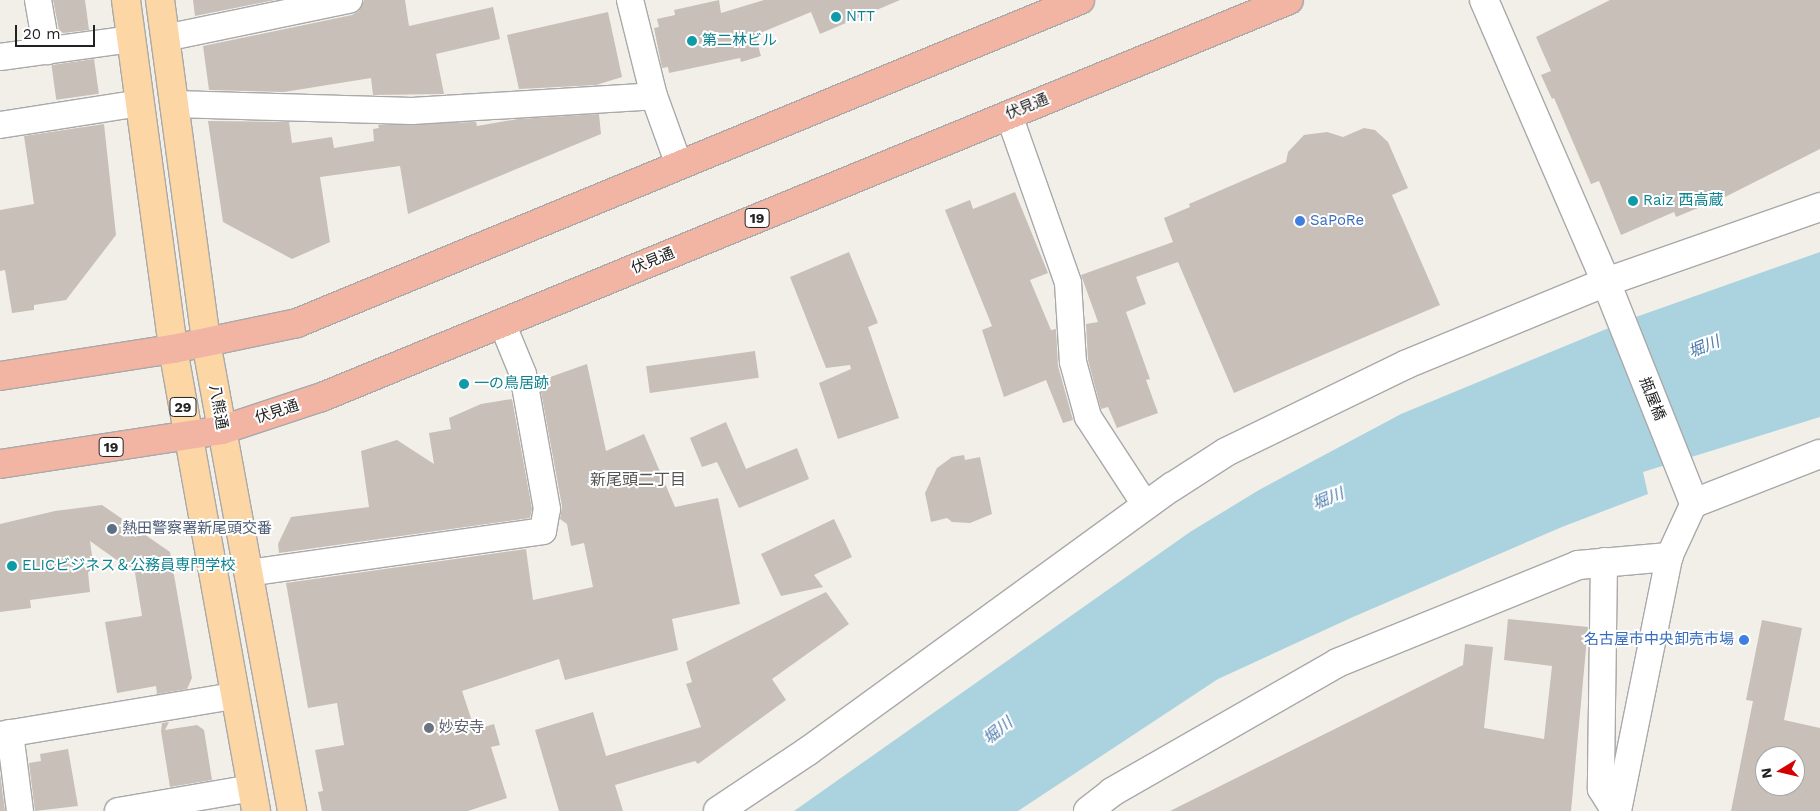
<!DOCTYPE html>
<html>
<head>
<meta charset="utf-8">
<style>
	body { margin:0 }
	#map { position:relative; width:1820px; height:811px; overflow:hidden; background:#f2efe9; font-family:"Work Sans","Noto Sans JP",sans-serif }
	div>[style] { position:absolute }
	.water>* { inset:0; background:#aad3df }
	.building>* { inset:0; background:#c7bfb8; transform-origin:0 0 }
	.roads { filter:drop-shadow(1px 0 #a9a9a9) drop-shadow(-1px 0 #a9a9a9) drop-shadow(0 1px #a9a9a9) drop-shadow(0 -1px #a9a9a9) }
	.minor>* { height:26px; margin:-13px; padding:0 13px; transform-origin:13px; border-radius:13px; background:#fff }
	.tertiary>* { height:28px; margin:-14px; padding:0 14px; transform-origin:14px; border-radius:14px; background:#fff }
	.primary>* { height:28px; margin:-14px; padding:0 14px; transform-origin:14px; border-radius:14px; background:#fcd6a4 }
	.trunk>* { height:28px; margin:-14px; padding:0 14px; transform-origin:14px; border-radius:14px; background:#f2b4a3 }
	.dots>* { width:14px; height:14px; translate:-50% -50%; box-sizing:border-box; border:2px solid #fff; border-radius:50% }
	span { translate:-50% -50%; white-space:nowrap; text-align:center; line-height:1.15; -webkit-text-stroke:4px #fff; paint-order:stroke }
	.shield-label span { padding:1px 4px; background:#fff; border:1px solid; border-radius:4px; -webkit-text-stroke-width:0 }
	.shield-label { font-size:14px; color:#222; font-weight:700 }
	.culture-label { font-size:15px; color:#0d838f }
	.left { translate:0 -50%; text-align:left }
	.street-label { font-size:15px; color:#222 }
	.shop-label { font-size:15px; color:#366cbe }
	.right { translate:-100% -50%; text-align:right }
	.service-label { font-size:15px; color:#4e5e75 }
	.worship-label { font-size:15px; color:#5b616d }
	.water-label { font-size:16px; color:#4a7aab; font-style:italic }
	.neighbourhood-label { font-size:16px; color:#555 }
	.north { position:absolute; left:1755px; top:746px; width:50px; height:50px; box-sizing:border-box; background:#fff; border:1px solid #a7a7a7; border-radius:50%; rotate:261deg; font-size:14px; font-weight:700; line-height:20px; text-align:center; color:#222 }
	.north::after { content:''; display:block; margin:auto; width:18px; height:22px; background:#d40000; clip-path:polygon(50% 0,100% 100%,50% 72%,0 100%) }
	.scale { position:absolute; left:15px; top:25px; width:80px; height:22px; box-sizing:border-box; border:2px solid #222; border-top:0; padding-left:6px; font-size:15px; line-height:18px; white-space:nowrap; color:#222; -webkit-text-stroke:4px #fff; paint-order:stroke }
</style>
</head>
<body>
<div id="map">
	<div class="water">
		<i style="clip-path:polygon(1820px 252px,1820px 417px,1643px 472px,1648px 494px,1562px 527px,1353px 617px,1218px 679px,1018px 811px,794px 811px,1190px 532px,1259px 490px,1401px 414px,1633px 318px)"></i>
	</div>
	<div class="building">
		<i style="clip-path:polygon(53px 0,85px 0,89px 30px,63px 33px,59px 30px)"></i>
		<i style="clip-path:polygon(193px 0,275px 0,195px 16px)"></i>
		<i style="clip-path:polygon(364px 0,405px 0,409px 26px,493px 7px,500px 39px,436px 54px,444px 94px,373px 95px,371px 78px,284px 92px,209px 90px,203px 46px,352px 15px,359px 11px)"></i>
		<i style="clip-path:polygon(719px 0,721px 13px,764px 0,900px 0,820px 34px,811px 12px,755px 35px,761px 56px,741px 62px,740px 58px,669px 73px,668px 67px,662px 68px,654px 28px,659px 27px,657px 19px,675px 15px,674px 10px)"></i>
		<i style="clip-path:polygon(1610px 0,1820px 0,1820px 149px,1725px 197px,1676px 217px,1674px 212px,1621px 235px,1599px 181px,1591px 184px,1554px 98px,1552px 99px,1541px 75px,1551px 71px,1536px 37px)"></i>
		<i style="clip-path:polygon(608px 12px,622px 77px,596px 85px,519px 89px,507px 35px)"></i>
		<i style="left:94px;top:59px;width:35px;height:43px;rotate:82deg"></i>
		<i style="clip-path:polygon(599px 114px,601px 134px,408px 214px,400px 166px,320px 177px,330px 242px,292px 259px,223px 222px,208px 121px,289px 122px,292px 143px,332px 137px,334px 148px,374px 141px,373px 129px,379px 128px,378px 125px,476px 122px,477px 126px,518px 119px)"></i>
		<i style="clip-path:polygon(104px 124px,116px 235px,66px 300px,34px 305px,34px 310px,12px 313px,5px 270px,0 271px,0 210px,34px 204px,24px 136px)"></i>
		<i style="clip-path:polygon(1364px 128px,1375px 130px,1388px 142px,1408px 188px,1392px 195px,1440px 305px,1234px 393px,1178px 262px,1136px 277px,1146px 304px,1126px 312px,1150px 379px,1146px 380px,1158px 413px,1117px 428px,1108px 407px,1101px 409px,1088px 360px,1086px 324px,1098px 322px,1081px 275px,1173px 242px,1164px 218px,1190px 207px,1189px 204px,1286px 162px,1288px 152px,1304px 135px,1327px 132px,1343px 137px)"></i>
		<i style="clip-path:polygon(1015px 192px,1048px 273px,1030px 280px,1051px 330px,1056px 329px,1058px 366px,1073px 420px,1063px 423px,1046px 380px,1004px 397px,982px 330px,992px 326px,945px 210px,970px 200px,973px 209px)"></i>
		<i style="clip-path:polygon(849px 252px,878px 323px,868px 327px,899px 418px,838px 439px,819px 383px,851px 369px,850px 365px,826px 368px,790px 277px)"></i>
		<i style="left:755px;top:351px;width:27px;height:110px;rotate:82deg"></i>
		<i style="clip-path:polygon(587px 364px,606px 451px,644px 434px,675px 507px,718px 498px,740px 604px,672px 619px,678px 650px,565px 680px,559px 659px,462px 691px,475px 730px,494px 724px,500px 745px,491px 747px,507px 798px,468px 811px,322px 811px,318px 792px,323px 791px,315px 750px,344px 745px,337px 703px,308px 708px,286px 583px,526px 549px,533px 600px,593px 587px,584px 543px,571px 546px,567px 524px,560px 519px,562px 506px,539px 381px)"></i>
		<i style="clip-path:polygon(512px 399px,532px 509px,530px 518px,279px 553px,278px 544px,291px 517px,369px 507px,361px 451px,397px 440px,434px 464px,429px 433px,451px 429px,449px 418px,481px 404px)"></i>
		<i style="clip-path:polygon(726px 422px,746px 469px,797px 448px,809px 479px,739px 508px,717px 462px,702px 467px,690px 438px)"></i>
		<i style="clip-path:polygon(964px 455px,965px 460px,980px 457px,992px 514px,970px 523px,952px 522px,947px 518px,931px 522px,925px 493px,937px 468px,952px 457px)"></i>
		<i style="clip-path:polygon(102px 505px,170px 552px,192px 678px,187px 689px,157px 694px,156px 686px,117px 693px,105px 622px,142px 616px,135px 573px,90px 541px,94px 571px,88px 572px,90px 592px,30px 600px,31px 608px,0 612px,0 524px,55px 511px)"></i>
		<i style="clip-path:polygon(834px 519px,852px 557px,814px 575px,823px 587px,781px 596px,761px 554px)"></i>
		<i style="clip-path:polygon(826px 592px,849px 624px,772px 679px,786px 700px,698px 764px,695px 761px,615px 785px,623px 811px,559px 811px,535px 730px,593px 712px,606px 756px,701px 727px,686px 684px,692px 682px,686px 662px)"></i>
		<i style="clip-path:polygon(1508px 619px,1588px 627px,1571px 811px,1170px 811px,1463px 665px,1465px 644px,1493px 647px,1484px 728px,1544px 739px,1552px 666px,1504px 660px)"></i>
		<i style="clip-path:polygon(evenodd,1762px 620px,1802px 628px,1784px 720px,1820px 728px,1820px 811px,1731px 811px,1753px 701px,1746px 700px,1762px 620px,1765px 756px,1795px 756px,1795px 786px,1765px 786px,1765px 756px)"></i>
		<i style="clip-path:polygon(169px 722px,165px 730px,197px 725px,204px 730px,212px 780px,170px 787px,161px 731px,162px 723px)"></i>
		<i style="clip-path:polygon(68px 749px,78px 806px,35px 811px,29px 763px,41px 761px,40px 754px)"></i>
		<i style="clip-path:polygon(0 773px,5px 811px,0 811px)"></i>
	</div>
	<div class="roads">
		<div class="minor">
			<i style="left:38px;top:0;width:52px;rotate:80deg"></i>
			<i style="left:630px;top:0;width:99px;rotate:76deg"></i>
			<i style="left:654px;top:96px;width:73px;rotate:70.1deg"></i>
			<i style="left:165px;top:38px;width:188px;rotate:-11.7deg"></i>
			<i style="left:0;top:57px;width:132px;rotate:-7.8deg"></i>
			<i style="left:174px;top:104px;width:238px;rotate:1.7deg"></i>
			<i style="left:412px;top:111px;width:242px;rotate:-3.5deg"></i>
			<i style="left:1009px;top:115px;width:178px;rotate:70.6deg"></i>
			<i style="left:1068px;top:283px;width:79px;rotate:86.4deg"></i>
			<i style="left:1073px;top:362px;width:57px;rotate:74.7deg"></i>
			<i style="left:1088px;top:417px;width:106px;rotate:56.9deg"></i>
			<i style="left:0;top:125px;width:142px;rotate:-8.9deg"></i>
			<i style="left:1604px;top:561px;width:228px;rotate:90.8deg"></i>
			<i style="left:1601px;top:789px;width:26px;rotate:58deg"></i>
			<i style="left:248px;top:573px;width:298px;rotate:-8.1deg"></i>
			<i style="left:543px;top:531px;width:22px;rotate:-80deg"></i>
			<i style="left:547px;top:509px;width:137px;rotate:-100.1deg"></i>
			<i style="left:523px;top:374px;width:55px;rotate:-112.4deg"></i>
			<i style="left:10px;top:733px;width:79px;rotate:82.7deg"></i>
			<i style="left:0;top:735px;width:237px;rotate:-9.5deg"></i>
			<i style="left:118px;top:811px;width:136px;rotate:-9.7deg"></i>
			<i style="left:1618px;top:811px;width:259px;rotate:-78.6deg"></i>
			<i style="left:1669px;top:557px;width:60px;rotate:-65.2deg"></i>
		</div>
		<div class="tertiary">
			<i style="left:1484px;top:0;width:307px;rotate:66.6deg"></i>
			<i style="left:1606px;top:282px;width:238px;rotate:68.3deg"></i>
			<i style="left:1694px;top:503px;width:135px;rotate:-21.3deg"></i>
			<i style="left:718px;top:811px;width:108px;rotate:-33.7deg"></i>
			<i style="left:808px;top:751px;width:450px;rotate:-36deg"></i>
			<i style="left:1172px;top:487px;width:64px;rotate:-32.9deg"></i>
			<i style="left:1226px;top:452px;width:201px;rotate:-25.9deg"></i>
			<i style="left:1407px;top:364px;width:215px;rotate:-22.4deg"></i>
			<i style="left:1606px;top:282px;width:227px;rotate:-19.3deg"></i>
			<i style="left:1088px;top:811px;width:31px;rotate:-38deg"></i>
			<i style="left:1112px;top:792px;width:259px;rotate:-29.8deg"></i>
			<i style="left:1337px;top:663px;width:260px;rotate:-22.1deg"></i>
			<i style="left:1578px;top:565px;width:91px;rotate:-5deg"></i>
		</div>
		<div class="primary">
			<i style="left:126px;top:0;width:352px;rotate:82.3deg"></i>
			<i style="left:173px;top:349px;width:469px;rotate:79.8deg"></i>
			<i style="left:160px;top:0;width:345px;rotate:82.3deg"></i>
			<i style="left:206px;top:342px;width:477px;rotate:79.6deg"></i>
		</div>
		<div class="trunk">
			<i style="left:0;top:376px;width:175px;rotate:-8.9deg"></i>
			<i style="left:173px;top:349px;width:127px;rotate:-11.8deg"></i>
			<i style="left:297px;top:323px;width:847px;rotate:-22.42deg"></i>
			<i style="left:0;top:464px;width:225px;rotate:-8.7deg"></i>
			<i style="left:222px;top:430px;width:105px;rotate:-18.3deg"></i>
			<i style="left:322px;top:397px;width:1045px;rotate:-22.32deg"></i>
		</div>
	</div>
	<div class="dots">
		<i style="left:836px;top:17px;background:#0f9aa8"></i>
		<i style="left:692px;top:41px;background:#0f9aa8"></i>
		<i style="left:1633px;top:201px;background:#0f9aa8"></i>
		<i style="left:1300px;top:221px;background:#3f7fe0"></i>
		<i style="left:464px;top:384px;background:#0f9aa8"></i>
		<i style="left:112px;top:529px;background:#5c6f8a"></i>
		<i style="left:12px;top:566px;background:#0f9aa8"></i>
		<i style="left:1744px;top:640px;background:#3f7fe0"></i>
		<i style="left:429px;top:728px;background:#6b7280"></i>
	</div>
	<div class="shield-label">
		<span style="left:757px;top:218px">19</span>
		<span style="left:183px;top:407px">29</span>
		<span style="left:111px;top:447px">19</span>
	</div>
	<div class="culture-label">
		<span class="left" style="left:846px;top:17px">NTT</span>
		<span class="left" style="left:702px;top:41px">第二林ビル</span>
		<span class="left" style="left:1643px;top:201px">Raiz 西高蔵</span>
		<span class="left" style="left:474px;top:384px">一の鳥居跡</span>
		<span class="left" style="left:22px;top:566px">ELICビジネス＆公務員専門学校</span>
	</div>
	<div class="street-label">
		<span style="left:1027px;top:107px;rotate:-22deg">伏見通</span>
		<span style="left:653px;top:261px;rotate:-22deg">伏見通</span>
		<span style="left:1652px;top:399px;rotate:68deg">瓶屋橋</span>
		<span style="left:218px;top:407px;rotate:80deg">八熊通</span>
		<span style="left:277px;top:412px;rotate:-18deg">伏見通</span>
	</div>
	<div class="shop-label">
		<span class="left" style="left:1310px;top:221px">SaPoRe</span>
		<span class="right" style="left:1734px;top:640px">名古屋市中央卸売市場</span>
	</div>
	<div class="service-label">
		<span class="left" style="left:122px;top:529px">熱田警察署新尾頭交番</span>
	</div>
	<div class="worship-label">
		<span class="left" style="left:439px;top:728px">妙安寺</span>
	</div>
	<div class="water-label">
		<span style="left:1704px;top:347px;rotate:-22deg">堀川</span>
		<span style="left:1328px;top:499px;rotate:-22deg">堀川</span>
		<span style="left:998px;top:731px;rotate:-39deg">堀川</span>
	</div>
	<div class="neighbourhood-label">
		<span style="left:638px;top:480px">新尾頭二丁目</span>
	</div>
	<div class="north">N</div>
	<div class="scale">20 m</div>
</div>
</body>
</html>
